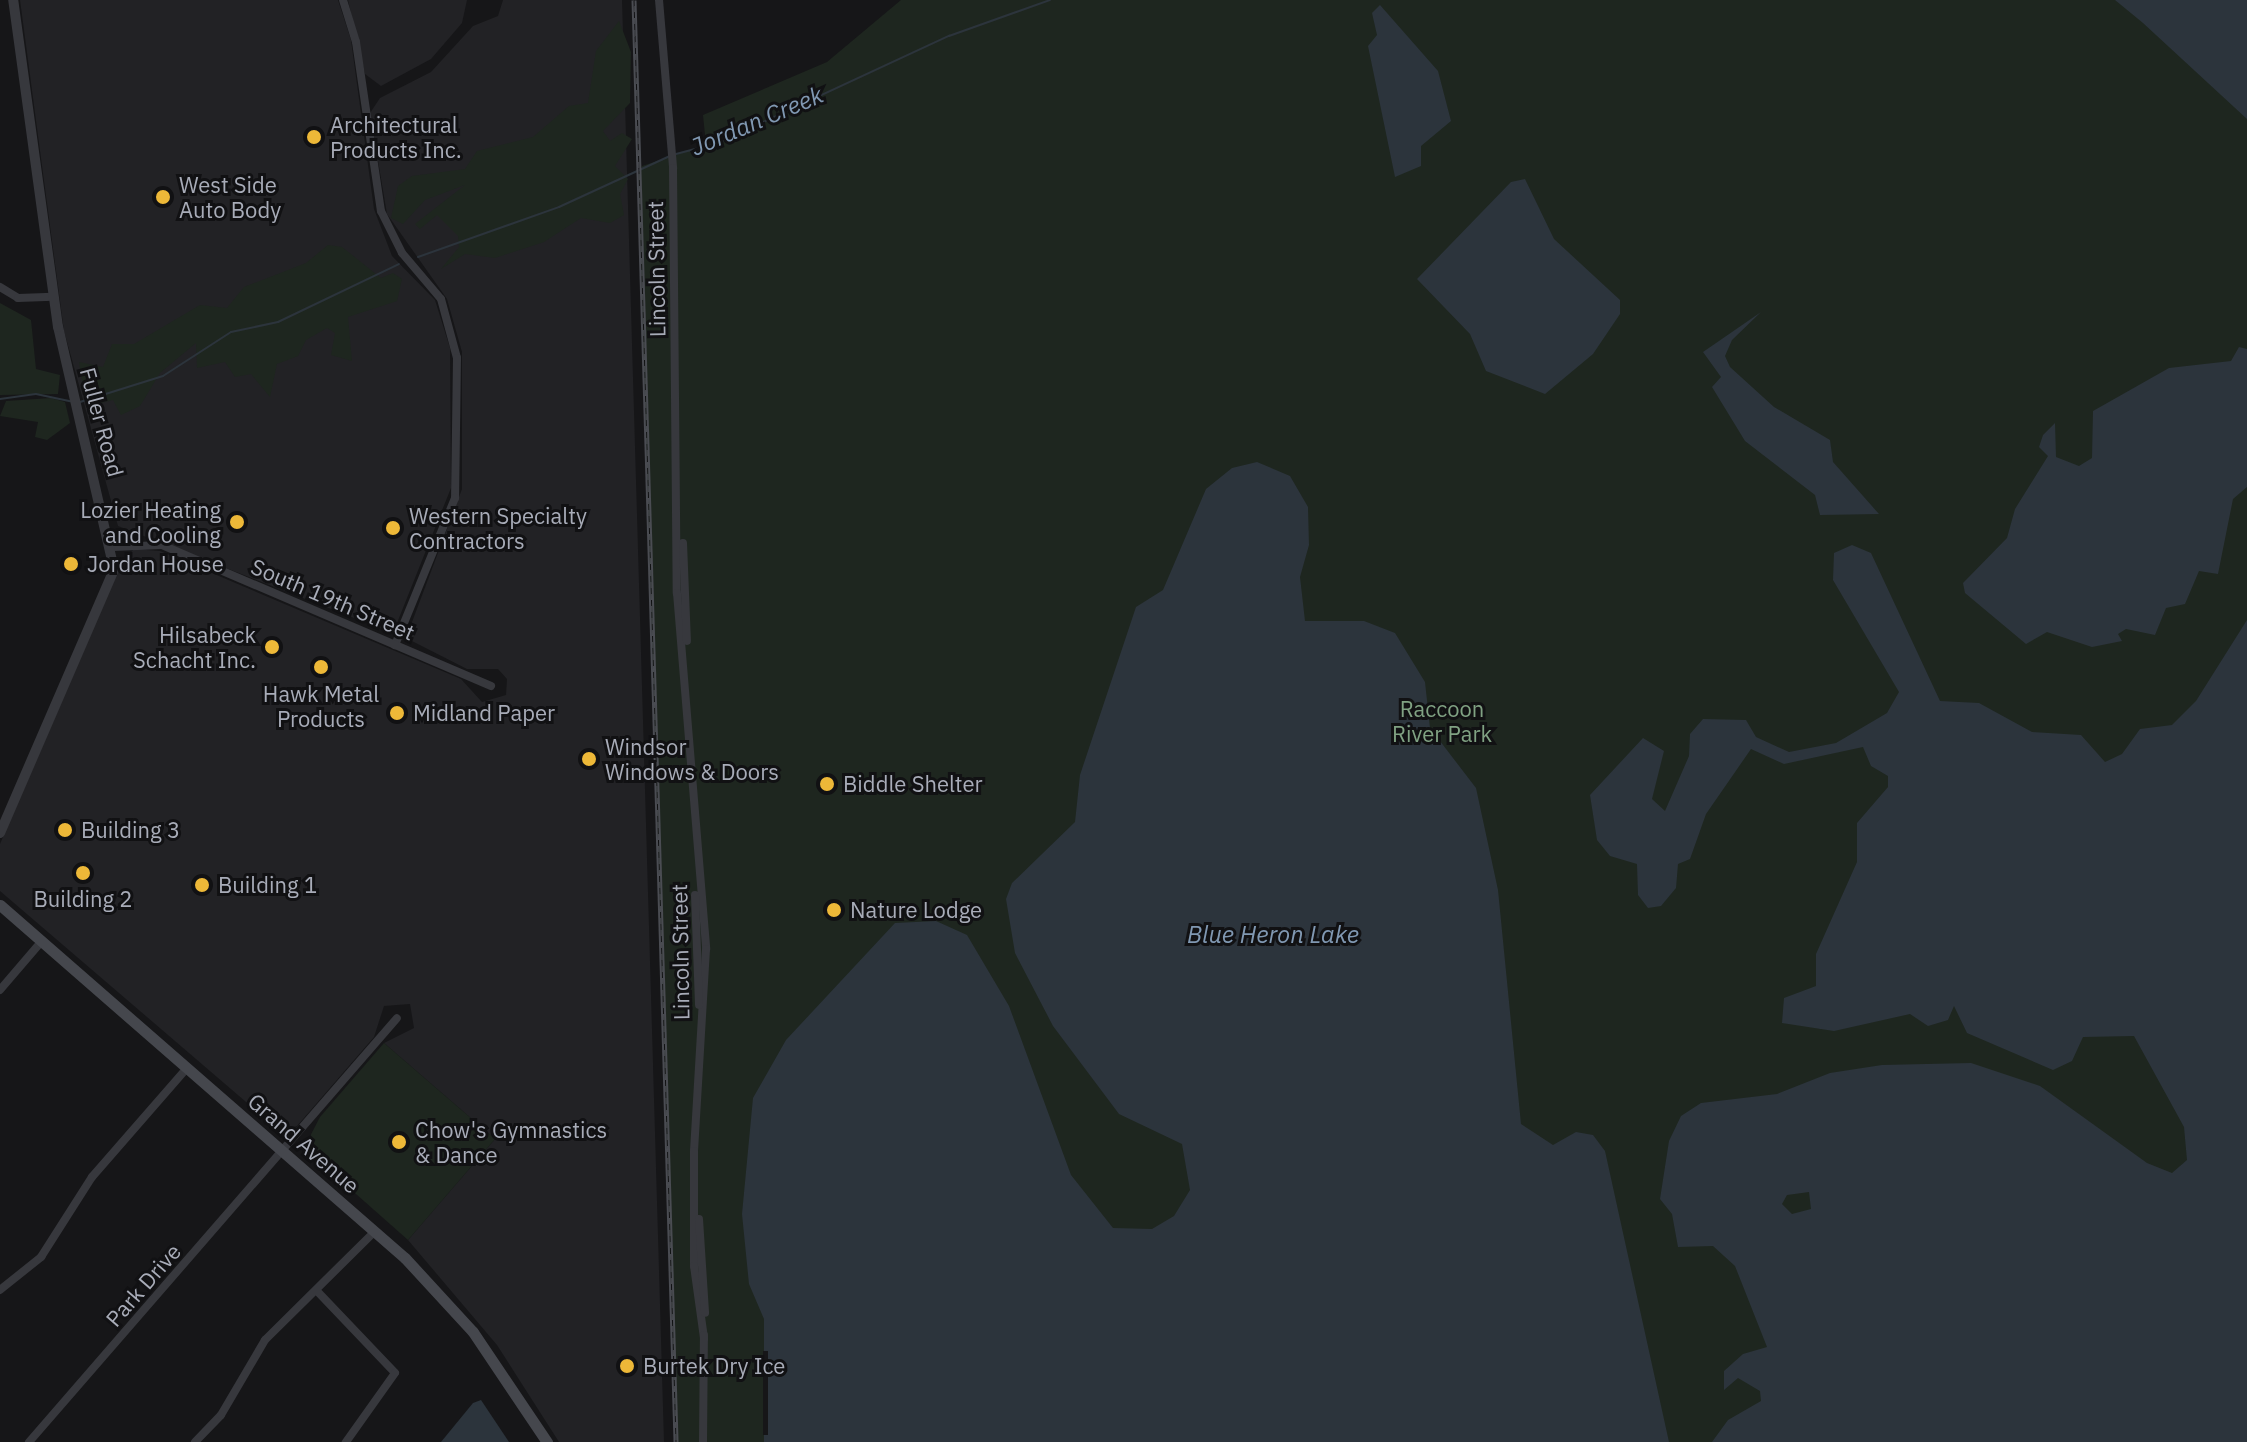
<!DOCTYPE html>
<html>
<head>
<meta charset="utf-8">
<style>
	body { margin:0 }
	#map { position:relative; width:2247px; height:1442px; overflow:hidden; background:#161618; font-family:"IBM Plex Sans",sans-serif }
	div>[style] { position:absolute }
	.built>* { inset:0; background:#222225 }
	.green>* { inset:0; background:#1e261f }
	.water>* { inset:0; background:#2c343c }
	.pier>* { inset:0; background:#161618; transform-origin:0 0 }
	.stream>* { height:2px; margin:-1px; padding:0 1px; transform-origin:1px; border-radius:1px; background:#2c343c }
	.minor>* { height:8px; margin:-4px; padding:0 4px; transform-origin:4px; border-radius:4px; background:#37383d }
	.tertiary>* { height:10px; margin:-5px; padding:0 5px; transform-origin:5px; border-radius:5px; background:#37383d }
	.secondary>* { height:11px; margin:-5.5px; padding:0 5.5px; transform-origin:5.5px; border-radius:5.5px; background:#45474d }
	.rail>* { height:5px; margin-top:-2.5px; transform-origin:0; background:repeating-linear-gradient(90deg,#111113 0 6px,#4a4c52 0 12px); box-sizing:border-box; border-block:2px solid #4a4c52 }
	.dots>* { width:22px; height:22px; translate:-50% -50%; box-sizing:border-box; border:4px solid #111113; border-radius:50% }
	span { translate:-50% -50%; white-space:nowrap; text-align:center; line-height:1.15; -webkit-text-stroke:6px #111113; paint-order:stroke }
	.poi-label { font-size:22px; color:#a8acb8 }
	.left { translate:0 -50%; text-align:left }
	.right { translate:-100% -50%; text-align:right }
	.street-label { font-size:22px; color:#a8acb8 }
	.park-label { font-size:22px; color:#80a283 }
	.water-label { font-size:24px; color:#8098b2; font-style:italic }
</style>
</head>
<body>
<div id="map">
	<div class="built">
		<i style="clip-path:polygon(20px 0,338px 0,351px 40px,374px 209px,392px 256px,435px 300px,450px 348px,451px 488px,393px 633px,118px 526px,64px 331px)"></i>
		<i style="clip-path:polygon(348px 0,467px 0,462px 23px,431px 59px,381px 86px,365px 74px)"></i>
		<i style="clip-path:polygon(503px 0,622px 0,664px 1442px,559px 1442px,497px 1345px,408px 1240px,495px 1139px,384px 1043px,414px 1028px,410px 1004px,384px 1006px,374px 1037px,297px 1126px,280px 1131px,0 891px,0 844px,122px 562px,134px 549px,160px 551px,461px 679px,482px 702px,506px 695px,507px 679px,498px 669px,467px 669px,406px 638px,462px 489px,462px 352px,447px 299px,387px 214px,370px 113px,380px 98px,431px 72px,473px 26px,498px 16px)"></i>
	</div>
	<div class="green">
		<i style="clip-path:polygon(901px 0,2235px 0,2247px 17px,2247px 1442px,676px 1442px,638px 176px,642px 166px,706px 145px,703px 115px,827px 62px)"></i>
		<i style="clip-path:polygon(619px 21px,631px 52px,630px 103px,603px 131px,610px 141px,622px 133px,632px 139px,615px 166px,628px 179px,620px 194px,624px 215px,610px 223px,581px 218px,544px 242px,495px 258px,465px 254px,441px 269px,459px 247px,458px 236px,437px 215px,420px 229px,415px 224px,465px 185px,425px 200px,403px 224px,391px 218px,398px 186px,412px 176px,465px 169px,477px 151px,533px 137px,569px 106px,588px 103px,596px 51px)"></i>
		<i style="clip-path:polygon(328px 245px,342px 247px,381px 278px,393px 273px,402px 279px,397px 301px,348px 317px,352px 361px,331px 355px,335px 333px,327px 328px,306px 340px,298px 356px,277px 364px,270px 397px,251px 374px,235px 377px,225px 362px,197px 368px,196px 343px,160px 373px,140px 406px,121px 415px,113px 400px,101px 403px,84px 392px,79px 362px,103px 367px,112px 344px,134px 344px,200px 305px,227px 308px,244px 287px,306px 263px)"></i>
		<i style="clip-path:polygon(0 303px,31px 320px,36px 369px,60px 375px,58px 394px,0 395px)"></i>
		<i style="clip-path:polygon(51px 398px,65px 402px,70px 423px,47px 440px,35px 437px,38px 422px,0 416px,6px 401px)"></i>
		<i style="clip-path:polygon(384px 1043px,495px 1139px,408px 1240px,304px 1148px,320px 1117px)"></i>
	</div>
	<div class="water">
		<i style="clip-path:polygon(2115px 0,2247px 0,2247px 119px,2143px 23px)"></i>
		<i style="clip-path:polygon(1380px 5px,1438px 71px,1451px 121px,1421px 146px,1421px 166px,1395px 177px,1368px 46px,1377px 35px,1372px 13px)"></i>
		<i style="clip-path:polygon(1525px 179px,1554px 239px,1620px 300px,1620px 314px,1593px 354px,1545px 394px,1486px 371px,1470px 334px,1417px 279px,1511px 182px)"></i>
		<i style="clip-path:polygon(1761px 312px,1732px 340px,1725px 356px,1730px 367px,1774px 407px,1830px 440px,1833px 462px,1879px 514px,1820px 515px,1815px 495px,1745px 441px,1712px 387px,1721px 377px,1703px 352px)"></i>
		<i style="clip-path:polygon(2239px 347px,2247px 349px,2247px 487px,2233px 499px,2218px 574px,2199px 571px,2185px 604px,2166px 608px,2155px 635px,2126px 629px,2118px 634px,2122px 641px,2092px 647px,2047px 632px,2026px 644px,1965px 593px,1963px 583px,2007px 538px,2015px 509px,2048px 456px,2039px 447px,2043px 435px,2055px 423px,2056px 457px,2079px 466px,2092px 458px,2093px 411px,2169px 368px,2231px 361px)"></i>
		<i style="clip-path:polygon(1257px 462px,1290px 476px,1308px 507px,1309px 545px,1300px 577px,1305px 621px,1364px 621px,1395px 633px,1425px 682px,1430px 728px,1476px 788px,1498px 890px,1521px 1124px,1553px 1145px,1576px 1132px,1593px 1135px,1605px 1151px,1669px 1442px,764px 1442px,764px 1319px,749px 1284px,742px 1214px,753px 1098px,786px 1040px,895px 923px,936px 921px,967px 935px,1009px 1006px,1071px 1175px,1113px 1228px,1152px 1229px,1174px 1216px,1190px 1190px,1182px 1144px,1119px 1114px,1053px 1026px,1015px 953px,1006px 899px,1012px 883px,1075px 822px,1080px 775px,1136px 607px,1163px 590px,1206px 489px,1232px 468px)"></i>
		<i style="clip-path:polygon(evenodd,1852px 545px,1871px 553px,1940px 701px,1979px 703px,2032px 732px,2081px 735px,2105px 762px,2122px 754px,2140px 729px,2172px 725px,2196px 701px,2247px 620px,2247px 1442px,1712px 1442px,1728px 1420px,1761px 1401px,1760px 1391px,1738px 1378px,1724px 1390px,1724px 1371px,1743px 1354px,1767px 1347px,1735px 1266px,1713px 1246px,1678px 1247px,1672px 1214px,1660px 1199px,1669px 1141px,1681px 1116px,1701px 1103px,1777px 1094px,1830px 1073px,1882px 1065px,1971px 1063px,2040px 1086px,2147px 1163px,2172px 1173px,2187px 1160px,2184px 1127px,2134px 1036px,2083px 1037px,2072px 1061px,2053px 1070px,1967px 1033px,1954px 1006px,1948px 1020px,1928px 1026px,1910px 1014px,1834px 1031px,1782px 1023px,1784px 998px,1816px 986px,1816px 954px,1857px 862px,1857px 823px,1888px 787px,1888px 776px,1871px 766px,1863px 747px,1784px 764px,1751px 749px,1706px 814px,1690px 859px,1678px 864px,1676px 888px,1661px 906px,1648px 908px,1638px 895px,1637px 864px,1610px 856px,1597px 840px,1590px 795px,1643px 738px,1664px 751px,1652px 799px,1665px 811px,1689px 756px,1690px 734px,1703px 719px,1746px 720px,1756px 737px,1789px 752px,1836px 743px,1887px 713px,1899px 692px,1833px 580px,1834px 553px,1852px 545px,1809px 1192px,1811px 1209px,1792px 1214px,1782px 1204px,1787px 1195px,1809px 1192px)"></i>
		<i style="clip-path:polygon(481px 1400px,509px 1442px,441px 1442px,473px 1403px)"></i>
	</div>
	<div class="pier">
		<i style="left:763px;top:1351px;width:5px;height:84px"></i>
	</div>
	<div class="stream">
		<i style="left:676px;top:154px;width:43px;rotate:-14.7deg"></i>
		<i style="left:718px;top:143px;width:255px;rotate:-24.9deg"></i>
		<i style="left:949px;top:36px;width:107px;rotate:-19.6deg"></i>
		<i style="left:418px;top:257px;width:150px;rotate:-19.5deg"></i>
		<i style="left:559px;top:207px;width:122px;rotate:-24.7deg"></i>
		<i style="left:0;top:399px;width:36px;rotate:-8deg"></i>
		<i style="left:36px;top:394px;width:35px;rotate:12deg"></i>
		<i style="left:80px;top:402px;width:87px;rotate:-17.4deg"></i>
		<i style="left:163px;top:376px;width:81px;rotate:-32.9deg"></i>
		<i style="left:231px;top:332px;width:48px;rotate:-12deg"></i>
		<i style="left:278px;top:322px;width:134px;rotate:-25.6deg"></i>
	</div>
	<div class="minor">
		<i style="left:343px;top:0;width:44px;rotate:72.8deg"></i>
		<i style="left:356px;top:42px;width:171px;rotate:81.6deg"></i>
		<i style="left:381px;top:211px;width:47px;rotate:63.4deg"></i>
		<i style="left:402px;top:253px;width:60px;rotate:49.7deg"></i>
		<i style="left:441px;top:299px;width:61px;rotate:74.8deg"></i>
		<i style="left:457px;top:358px;width:140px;rotate:90.8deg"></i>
		<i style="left:455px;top:498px;width:159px;rotate:112.2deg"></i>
		<i style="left:659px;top:0;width:169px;rotate:85.2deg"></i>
		<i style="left:673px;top:168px;width:425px;rotate:89.5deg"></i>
		<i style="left:677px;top:593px;width:357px;rotate:85.3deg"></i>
		<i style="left:706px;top:949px;width:202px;rotate:93.4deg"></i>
		<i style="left:694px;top:1151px;width:115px;rotate:90deg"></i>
		<i style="left:694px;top:1266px;width:73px;rotate:82.1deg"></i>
		<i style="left:0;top:287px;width:21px;rotate:31deg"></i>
		<i style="left:18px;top:298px;width:35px;rotate:-2deg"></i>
		<i style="left:683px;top:543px;width:98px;rotate:87.7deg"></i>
		<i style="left:113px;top:547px;width:49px;rotate:-2.3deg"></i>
		<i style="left:162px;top:545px;width:358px;rotate:23.2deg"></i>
		<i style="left:695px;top:895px;width:110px;rotate:87.9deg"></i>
		<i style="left:0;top:990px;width:63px;rotate:-49.5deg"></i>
		<i style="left:699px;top:1219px;width:94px;rotate:86.3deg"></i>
		<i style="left:0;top:1290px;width:53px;rotate:-38.8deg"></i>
		<i style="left:41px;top:1257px;width:95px;rotate:-57.5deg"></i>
		<i style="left:92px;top:1177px;width:145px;rotate:-48.9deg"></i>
		<i style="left:317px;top:1291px;width:113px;rotate:46.4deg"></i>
		<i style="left:395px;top:1373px;width:85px;rotate:125.4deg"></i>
		<i style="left:29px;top:1442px;width:561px;rotate:-49.04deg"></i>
		<i style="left:195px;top:1442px;width:37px;rotate:-46deg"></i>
		<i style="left:221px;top:1415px;width:87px;rotate:-59.6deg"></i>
		<i style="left:265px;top:1340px;width:155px;rotate:-44.7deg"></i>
		<i style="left:703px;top:1442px;width:107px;rotate:-89.5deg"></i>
	</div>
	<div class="tertiary">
		<i style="left:0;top:833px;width:288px;rotate:-66.6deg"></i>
		<i style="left:114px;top:569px;width:248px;rotate:-103deg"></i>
		<i style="left:58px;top:327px;width:330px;rotate:-97.8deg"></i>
	</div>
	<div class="secondary">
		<i style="left:0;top:905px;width:537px;rotate:41.08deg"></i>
		<i style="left:405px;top:1258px;width:100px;rotate:47.4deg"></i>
		<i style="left:473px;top:1332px;width:133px;rotate:56.1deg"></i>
	</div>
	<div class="rail">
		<i style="left:634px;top:0;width:1443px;rotate:88.33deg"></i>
	</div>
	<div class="dots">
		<i style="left:314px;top:137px;background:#edb838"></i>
		<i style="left:163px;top:197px;background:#edb838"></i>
		<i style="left:237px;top:522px;background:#edb838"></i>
		<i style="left:393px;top:528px;background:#edb838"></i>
		<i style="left:71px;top:564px;background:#edb838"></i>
		<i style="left:272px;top:647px;background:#edb838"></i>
		<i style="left:321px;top:667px;background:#edb838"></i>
		<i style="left:397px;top:713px;background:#edb838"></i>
		<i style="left:589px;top:759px;background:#edb838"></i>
		<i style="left:827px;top:784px;background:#edb838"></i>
		<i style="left:65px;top:830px;background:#edb838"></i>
		<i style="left:83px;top:873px;background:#edb838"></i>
		<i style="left:202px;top:885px;background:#edb838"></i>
		<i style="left:834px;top:910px;background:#edb838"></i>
		<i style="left:399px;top:1142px;background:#edb838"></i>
		<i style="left:627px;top:1366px;background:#edb838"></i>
	</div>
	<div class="poi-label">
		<span class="left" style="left:330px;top:137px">Architectural<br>Products Inc.</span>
		<span class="left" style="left:179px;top:197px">West Side<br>Auto Body</span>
		<span class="right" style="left:221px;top:522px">Lozier Heating<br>and Cooling</span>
		<span class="left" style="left:409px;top:528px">Western Specialty<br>Contractors</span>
		<span class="left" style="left:87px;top:564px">Jordan House</span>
		<span class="right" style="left:256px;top:647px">Hilsabeck<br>Schacht Inc.</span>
		<span style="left:321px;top:706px">Hawk Metal<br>Products</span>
		<span class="left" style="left:413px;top:713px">Midland Paper</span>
		<span class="left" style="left:605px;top:759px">Windsor<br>Windows &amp; Doors</span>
		<span class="left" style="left:843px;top:784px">Biddle Shelter</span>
		<span class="left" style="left:81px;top:830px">Building 3</span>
		<span class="left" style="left:218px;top:885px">Building 1</span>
		<span style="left:83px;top:899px">Building 2</span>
		<span class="left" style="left:850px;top:910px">Nature Lodge</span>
		<span class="left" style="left:415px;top:1142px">Chow's Gymnastics<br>&amp; Dance</span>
		<span class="left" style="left:643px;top:1366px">Burtek Dry Ice</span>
	</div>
	<div class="street-label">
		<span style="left:656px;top:269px;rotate:-91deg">Lincoln Street</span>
		<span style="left:102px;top:422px;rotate:75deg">Fuller Road</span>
		<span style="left:333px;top:599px;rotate:23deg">South 19th Street</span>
		<span style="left:680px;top:952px;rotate:-91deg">Lincoln Street</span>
		<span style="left:304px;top:1143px;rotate:41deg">Grand Avenue</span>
		<span style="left:143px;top:1285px;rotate:-49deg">Park Drive</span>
	</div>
	<div class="park-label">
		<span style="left:1442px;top:721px">Raccoon<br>River Park</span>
	</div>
	<div class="water-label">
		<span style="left:757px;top:121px;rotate:-23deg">Jordan Creek</span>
		<span style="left:1273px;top:935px">Blue Heron Lake</span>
	</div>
</div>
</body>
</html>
